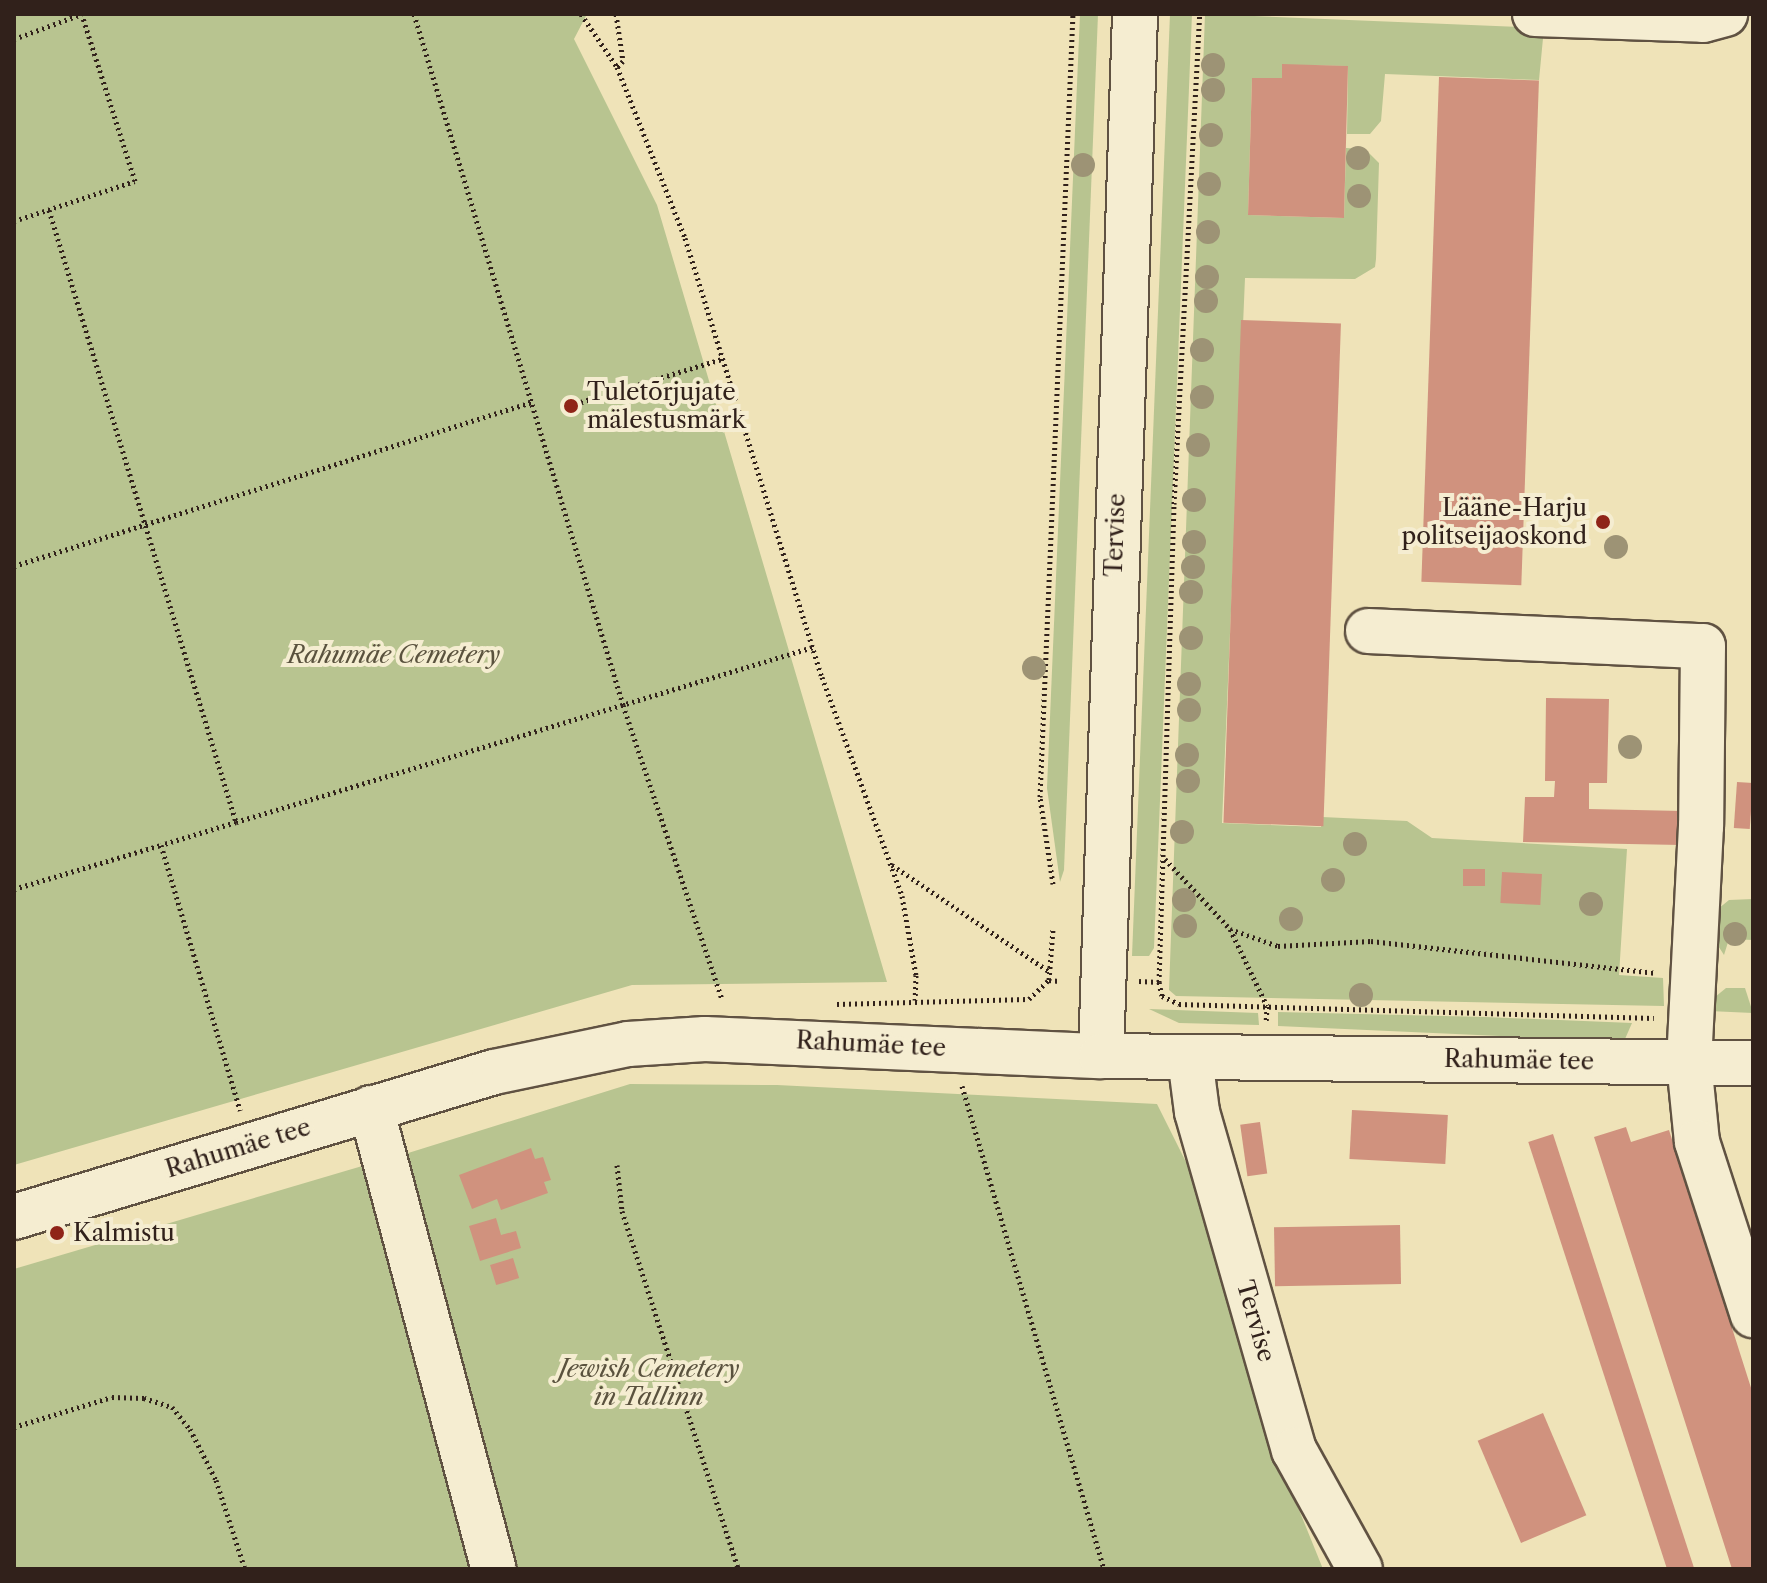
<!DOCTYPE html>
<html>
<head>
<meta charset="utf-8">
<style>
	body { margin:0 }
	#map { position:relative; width:1767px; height:1583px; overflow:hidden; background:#efe3b8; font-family:"Libre Caslon Text",serif }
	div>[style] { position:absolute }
	.green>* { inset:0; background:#b8c490 }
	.building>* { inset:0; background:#d0927e; transform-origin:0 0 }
	.path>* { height:5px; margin-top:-2.5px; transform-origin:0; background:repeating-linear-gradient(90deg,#31211b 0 2px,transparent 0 6px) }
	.roads { filter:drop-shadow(2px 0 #605242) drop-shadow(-2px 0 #605242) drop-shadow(0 2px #605242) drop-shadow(0 -2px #605242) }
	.minor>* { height:44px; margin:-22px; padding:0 22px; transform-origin:22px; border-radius:22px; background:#f5edd1 }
	.trees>* { width:24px; height:24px; margin:-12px; border-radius:50%; background:#9d9375 }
	.dots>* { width:22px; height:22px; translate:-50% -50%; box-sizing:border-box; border:4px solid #f5edd1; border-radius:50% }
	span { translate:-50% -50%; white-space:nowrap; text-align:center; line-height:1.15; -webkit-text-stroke:8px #f5edd1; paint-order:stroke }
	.poi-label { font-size:24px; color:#31211b }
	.left { translate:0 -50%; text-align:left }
	.right { translate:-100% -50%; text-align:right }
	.street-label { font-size:24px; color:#31211b }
	.park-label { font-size:24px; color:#5a523e; font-style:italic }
	.frame { position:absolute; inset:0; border:16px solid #31211b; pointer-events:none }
</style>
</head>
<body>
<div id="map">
	<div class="green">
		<i style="clip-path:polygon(14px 14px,587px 14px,574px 39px,657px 205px,887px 982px,632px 985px,14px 1165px)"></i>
		<i style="clip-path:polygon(1080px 14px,1098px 14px,1064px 870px,1060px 882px,1047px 788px)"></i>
		<i style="clip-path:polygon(1170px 14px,1192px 14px,1154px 948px,1149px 956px,1132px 956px)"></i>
		<i style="clip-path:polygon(1205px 14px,1544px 28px,1539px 80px,1385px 74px,1381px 121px,1370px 134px,1347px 134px,1348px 66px,1282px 65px,1282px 78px,1252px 78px,1248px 215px,1344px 218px,1346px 148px,1365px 149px,1379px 163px,1376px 259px,1375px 267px,1355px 279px,1245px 278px,1222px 823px,1321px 827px,1322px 817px,1407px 821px,1432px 838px,1627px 849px,1619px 975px,1663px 978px,1664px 1006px,1176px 996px,1169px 990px)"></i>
		<i style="clip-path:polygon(1753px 899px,1753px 940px,1729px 939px,1724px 955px,1715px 941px,1718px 909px,1729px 900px)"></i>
		<i style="clip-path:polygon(1726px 988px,1745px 988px,1753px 1013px,1709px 1011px,1709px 1002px)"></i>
		<i style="clip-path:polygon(1149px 1009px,1258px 1013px,1259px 1025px,1179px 1023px)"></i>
		<i style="clip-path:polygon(1278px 1012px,1485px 1017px,1632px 1023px,1625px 1039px,1522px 1037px,1278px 1026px)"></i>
		<i style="clip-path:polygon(630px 1084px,777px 1085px,1157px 1104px,1196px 1182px,1280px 1463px,1323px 1569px,515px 1569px,405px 1154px)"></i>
		<i style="clip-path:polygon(369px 1164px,469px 1569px,14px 1569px,14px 1269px)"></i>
	</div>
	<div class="building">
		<i style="clip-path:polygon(1282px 64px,1348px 66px,1344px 218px,1248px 215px,1252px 78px,1282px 78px)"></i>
		<i style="left:1439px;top:77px;width:100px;height:505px;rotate:2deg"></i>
		<i style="left:1241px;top:320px;width:100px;height:503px;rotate:2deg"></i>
		<i style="clip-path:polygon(1546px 698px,1609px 699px,1607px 783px,1589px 783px,1589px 809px,1682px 811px,1681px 845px,1523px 842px,1525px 797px,1554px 797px,1555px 781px,1545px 781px)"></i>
		<i style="left:1737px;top:782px;width:16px;height:46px;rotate:4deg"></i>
		<i style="left:1463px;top:869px;width:22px;height:17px"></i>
		<i style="left:1502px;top:872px;width:40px;height:31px;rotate:3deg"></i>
		<i style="left:1352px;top:1110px;width:96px;height:49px;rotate:3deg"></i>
		<i style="left:1260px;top:1122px;width:52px;height:20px;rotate:82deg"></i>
		<i style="clip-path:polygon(1626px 1127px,1631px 1142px,1669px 1130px,1753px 1394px,1753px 1569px,1732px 1569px,1594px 1137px)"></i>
		<i style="left:1553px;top:1134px;width:458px;height:26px;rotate:72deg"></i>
		<i style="clip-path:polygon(531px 1148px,535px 1159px,543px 1157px,551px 1180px,544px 1182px,548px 1193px,501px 1210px,497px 1199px,472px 1209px,459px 1175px)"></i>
		<i style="clip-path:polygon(496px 1218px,501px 1235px,516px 1231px,521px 1248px,480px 1261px,469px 1226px)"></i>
		<i style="left:1400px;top:1225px;width:59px;height:126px;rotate:89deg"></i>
		<i style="left:513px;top:1258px;width:21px;height:24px;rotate:73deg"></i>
		<i style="left:1543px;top:1413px;width:111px;height:71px;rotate:67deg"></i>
	</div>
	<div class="path">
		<i style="left:414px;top:14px;width:722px;rotate:73.17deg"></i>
		<i style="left:623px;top:705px;width:311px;rotate:71.4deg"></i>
		<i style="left:581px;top:14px;width:64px;rotate:55.8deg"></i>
		<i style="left:617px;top:67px;width:184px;rotate:68.3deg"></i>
		<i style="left:685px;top:238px;width:460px;rotate:72.7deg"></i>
		<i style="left:822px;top:677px;width:233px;rotate:69.9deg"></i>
		<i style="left:902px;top:896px;width:80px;rotate:80deg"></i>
		<i style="left:916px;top:975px;width:25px;rotate:92deg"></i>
		<i style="left:616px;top:14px;width:48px;rotate:81.5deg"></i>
		<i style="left:623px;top:61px;width:8px;rotate:135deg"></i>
		<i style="left:14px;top:39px;width:72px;rotate:-20.2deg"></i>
		<i style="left:49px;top:210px;width:640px;rotate:73.01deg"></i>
		<i style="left:236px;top:822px;width:78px;rotate:163deg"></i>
		<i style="left:161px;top:845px;width:277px;rotate:73.4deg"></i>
		<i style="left:14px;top:221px;width:127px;rotate:-18.3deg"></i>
		<i style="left:135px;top:181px;width:171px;rotate:-107.7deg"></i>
		<i style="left:581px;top:402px;width:147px;rotate:-17deg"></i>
		<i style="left:14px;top:566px;width:543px;rotate:-17.57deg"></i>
		<i style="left:236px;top:822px;width:603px;rotate:-16.87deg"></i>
		<i style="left:1165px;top:859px;width:96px;rotate:47.1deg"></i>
		<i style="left:1230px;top:929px;width:85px;rotate:64.3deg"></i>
		<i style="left:1267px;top:1006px;width:17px;rotate:93deg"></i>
		<i style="left:892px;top:865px;width:191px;rotate:34.1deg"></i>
		<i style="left:1053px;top:884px;width:88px;rotate:-98.5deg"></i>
		<i style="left:1040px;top:797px;width:784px;rotate:-87.59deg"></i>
		<i style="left:14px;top:889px;width:153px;rotate:-16.7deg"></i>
		<i style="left:1230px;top:929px;width:51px;rotate:19.5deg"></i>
		<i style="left:1278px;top:946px;width:93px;rotate:-3.1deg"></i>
		<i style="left:1371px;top:941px;width:287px;rotate:6.4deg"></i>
		<i style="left:1049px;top:980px;width:51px;rotate:-85.5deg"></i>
		<i style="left:1139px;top:981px;width:20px;rotate:3deg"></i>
		<i style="left:1159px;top:982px;width:478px;rotate:-88.2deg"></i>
		<i style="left:1174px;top:504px;width:491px;rotate:-87deg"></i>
		<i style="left:1159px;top:982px;width:14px;rotate:78deg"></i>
		<i style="left:1162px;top:996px;width:19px;rotate:25deg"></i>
		<i style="left:1179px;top:1004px;width:475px;rotate:1.7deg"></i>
		<i style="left:837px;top:1004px;width:192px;rotate:-1.5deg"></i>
		<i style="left:1029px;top:999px;width:28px;rotate:-44deg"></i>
		<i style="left:1049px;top:980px;width:10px;rotate:6deg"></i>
		<i style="left:962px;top:1086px;width:503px;rotate:73.62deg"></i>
		<i style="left:617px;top:1165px;width:46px;rotate:83.8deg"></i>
		<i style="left:622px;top:1211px;width:376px;rotate:72deg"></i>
		<i style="left:14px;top:1427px;width:102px;rotate:-17deg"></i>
		<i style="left:112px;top:1397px;width:32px;rotate:2deg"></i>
		<i style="left:144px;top:1398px;width:29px;rotate:18deg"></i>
		<i style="left:172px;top:1407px;width:28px;rotate:51deg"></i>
		<i style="left:190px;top:1429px;width:57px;rotate:63deg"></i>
		<i style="left:216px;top:1480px;width:94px;rotate:72deg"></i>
	</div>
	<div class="roads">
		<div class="minor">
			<i style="left:1535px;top:14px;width:168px;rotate:2deg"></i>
			<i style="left:1703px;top:20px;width:23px;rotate:-15deg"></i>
			<i style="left:1368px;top:631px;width:335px;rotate:2.6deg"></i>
			<i style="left:1703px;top:646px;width:180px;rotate:90.6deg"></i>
			<i style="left:1701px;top:826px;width:236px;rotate:92.9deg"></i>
			<i style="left:1689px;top:1062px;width:80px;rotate:84.3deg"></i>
			<i style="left:1697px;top:1142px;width:182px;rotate:72.1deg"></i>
			<i style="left:1101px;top:1056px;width:1043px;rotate:-88.13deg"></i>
			<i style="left:1190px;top:1058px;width:54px;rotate:82.6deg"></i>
			<i style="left:1197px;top:1112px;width:352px;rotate:74deg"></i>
			<i style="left:1294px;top:1450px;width:136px;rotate:61deg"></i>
			<i style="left:371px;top:1108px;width:477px;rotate:75.1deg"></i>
			<i style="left:14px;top:1217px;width:501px;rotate:-16.81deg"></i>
			<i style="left:494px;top:1072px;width:137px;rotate:-11.8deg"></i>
			<i style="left:628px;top:1044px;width:77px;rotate:-3.7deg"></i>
			<i style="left:705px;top:1039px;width:396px;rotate:2.5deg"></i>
			<i style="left:1101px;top:1056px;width:652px;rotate:0.62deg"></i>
		</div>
	</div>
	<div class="trees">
		<i style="left:1213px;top:65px"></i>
		<i style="left:1213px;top:90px"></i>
		<i style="left:1211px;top:135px"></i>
		<i style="left:1358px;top:158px"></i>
		<i style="left:1083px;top:165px"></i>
		<i style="left:1209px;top:184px"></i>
		<i style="left:1359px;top:196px"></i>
		<i style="left:1208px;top:232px"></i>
		<i style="left:1207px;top:277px"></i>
		<i style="left:1206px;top:301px"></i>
		<i style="left:1202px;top:350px"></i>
		<i style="left:1202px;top:397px"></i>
		<i style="left:1198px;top:445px"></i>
		<i style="left:1194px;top:500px"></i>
		<i style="left:1194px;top:542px"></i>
		<i style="left:1616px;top:547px"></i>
		<i style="left:1193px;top:567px"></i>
		<i style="left:1191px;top:592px"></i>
		<i style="left:1191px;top:638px"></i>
		<i style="left:1034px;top:668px"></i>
		<i style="left:1189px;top:684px"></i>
		<i style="left:1189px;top:710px"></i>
		<i style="left:1630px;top:747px"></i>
		<i style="left:1187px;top:755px"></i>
		<i style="left:1188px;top:781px"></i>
		<i style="left:1182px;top:832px"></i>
		<i style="left:1355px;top:844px"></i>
		<i style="left:1333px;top:880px"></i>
		<i style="left:1184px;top:900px"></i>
		<i style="left:1591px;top:904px"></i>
		<i style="left:1291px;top:919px"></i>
		<i style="left:1185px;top:926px"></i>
		<i style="left:1735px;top:934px"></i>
		<i style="left:1361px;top:995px"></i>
	</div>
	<div class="dots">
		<i style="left:571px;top:406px;background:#8f2418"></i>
		<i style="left:1603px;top:522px;background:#8f2418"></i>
		<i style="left:57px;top:1233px;background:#8f2418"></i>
	</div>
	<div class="poi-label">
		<span class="left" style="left:587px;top:406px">Tuletõrjujate<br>mälestusmärk</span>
		<span class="right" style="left:1587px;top:522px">Lääne-Harju<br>politseijaoskond</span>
		<span class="left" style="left:73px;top:1233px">Kalmistu</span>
	</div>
	<div class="street-label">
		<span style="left:1115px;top:535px;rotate:-88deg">Tervise</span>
		<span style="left:871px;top:1044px;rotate:3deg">Rahumäe tee</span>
		<span style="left:1519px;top:1060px;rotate:1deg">Rahumäe tee</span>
		<span style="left:238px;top:1148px;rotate:-17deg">Rahumäe tee</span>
		<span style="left:1256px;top:1321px;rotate:74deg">Tervise</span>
	</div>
	<div class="park-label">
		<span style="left:394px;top:655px">Rahumäe Cemetery</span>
		<span style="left:649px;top:1383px">Jewish Cemetery<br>in Tallinn</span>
	</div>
	<div class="frame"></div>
</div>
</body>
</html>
